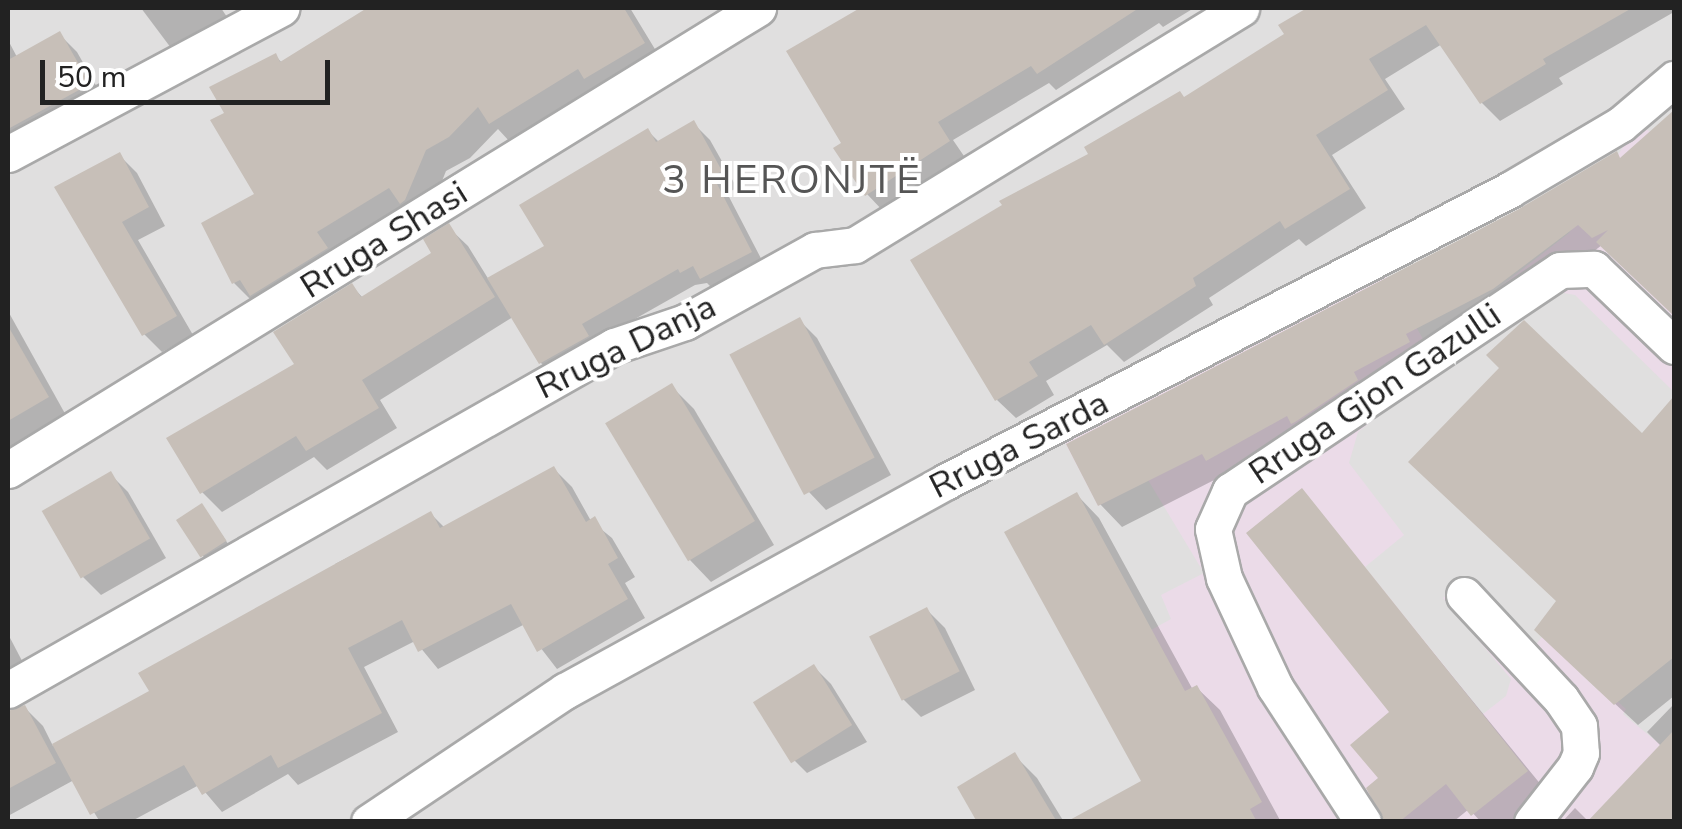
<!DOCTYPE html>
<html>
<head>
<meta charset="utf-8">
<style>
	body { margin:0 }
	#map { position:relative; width:1682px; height:829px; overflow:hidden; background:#f2efe9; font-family:"Nunito Sans",sans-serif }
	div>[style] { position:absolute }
	.residential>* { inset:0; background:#e0dfdf; transform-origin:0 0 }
	.industrial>* { inset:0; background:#ebdbe8 }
	.shadow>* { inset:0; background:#0003 }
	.building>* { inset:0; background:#c7bfb8; transform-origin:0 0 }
	.roads { filter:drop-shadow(2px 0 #a9a9a9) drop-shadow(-2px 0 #a9a9a9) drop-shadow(0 2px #a9a9a9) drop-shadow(0 -2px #a9a9a9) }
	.minor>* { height:35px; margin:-17.5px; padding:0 17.5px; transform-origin:17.5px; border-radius:17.5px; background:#fff }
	span { translate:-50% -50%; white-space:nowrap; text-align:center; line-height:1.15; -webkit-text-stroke:8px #fff; paint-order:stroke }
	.street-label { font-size:35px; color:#222 }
	.quarter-label { font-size:40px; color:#555; letter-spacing:2.5px }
	.frame { position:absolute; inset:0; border:10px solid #222; pointer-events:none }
	.scale { position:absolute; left:40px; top:60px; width:290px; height:45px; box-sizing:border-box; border:5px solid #222; border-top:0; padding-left:12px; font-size:30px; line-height:35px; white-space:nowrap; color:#222; -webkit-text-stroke:8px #fff; paint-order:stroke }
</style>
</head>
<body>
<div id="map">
	<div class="residential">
		<i style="left:8px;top:8px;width:1666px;height:813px"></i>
	</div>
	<div class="industrial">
		<i style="clip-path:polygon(1638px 123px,1674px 149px,1674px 392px,1575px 295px,1558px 292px,1494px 326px,1358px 432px,1349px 463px,1404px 535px,1365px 567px,1483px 714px,1506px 696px,1511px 679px,1443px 598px,1456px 588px,1531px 651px,1545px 633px,1582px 675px,1599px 691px,1603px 688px,1626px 709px,1623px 714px,1674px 756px,1674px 821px,1164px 821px,1080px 669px,1171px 619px,1161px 595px,1204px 573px,1148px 480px,1098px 506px,1061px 435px,1380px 265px,1426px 344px,1569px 233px)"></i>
	</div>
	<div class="shadow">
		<i style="clip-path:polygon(141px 8px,221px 8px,229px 20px,174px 52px)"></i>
		<i style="clip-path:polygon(371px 8px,630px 8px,664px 64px,511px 143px,498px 129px,470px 158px,446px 171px,426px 221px,255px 304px,234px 283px,258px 194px,227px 113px,276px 56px,282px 63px)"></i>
		<i style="clip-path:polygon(865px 8px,1194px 8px,1163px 27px,1159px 23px,1056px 90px,1049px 83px,953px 140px,966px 159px,884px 212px,867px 194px,845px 144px,789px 52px)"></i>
		<i style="clip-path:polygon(1313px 8px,1674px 8px,1674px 12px,1559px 78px,1563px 84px,1500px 121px,1482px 103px,1442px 44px,1385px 79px,1405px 109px,1332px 155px,1366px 208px,1306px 246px,1299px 239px,1209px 298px,1213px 305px,1124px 362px,1107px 345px,1046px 381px,1054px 395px,1016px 418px,997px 400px,1092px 155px,1287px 35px,1281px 25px)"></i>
		<i style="clip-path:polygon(59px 34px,77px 52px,106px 103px,8px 136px,8px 40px,17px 57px)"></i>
		<i style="clip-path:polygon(1669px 118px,1674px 124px,1674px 314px,1602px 245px,1515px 311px,1224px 475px,1122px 527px,1100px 504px,1621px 160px)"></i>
		<i style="clip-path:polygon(693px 123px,710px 140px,737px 188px,727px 193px,767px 270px,718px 294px,707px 283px,695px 285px,596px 341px,558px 379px,541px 363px,513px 317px,380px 400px,397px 428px,327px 470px,314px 457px,222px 512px,202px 492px,352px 286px,363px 298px,435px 254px,448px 227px,468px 246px,489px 280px,547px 247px,648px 131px,659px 142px)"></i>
		<i style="clip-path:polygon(119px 155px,137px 173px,165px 226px,138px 240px,193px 335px,162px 352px,144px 334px,57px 188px)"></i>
		<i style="clip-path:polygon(8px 311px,68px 419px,8px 483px)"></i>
		<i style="clip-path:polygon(799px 320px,817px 338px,891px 475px,826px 510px,809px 492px)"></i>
		<i style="clip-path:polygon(672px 387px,694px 409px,774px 545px,711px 582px,689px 559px)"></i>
		<i style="clip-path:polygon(1674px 403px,1674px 574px,1663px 586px,1674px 597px,1674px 696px,1638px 725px,1559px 652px,1559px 601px,1642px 437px)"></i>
		<i style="clip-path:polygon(554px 469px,572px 487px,591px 521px,612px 538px,635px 577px,625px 583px,645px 618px,557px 669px,523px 625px,438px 669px,415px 641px,364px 667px,398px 732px,298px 785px,288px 774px,222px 812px,199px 785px,130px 822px,100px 822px,74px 780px,8px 816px,8px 712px,24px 707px,43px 726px,53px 746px,152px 692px,338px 569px,335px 564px,431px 514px,445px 528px)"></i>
		<i style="clip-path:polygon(110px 474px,128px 492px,166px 558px,101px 595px,83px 577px)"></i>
		<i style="clip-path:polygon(1302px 492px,1551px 797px,1519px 822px,1481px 822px,1469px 809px,1453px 822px,1385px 822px,1382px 779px,1392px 713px)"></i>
		<i style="clip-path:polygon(1077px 495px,1099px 518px,1193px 690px,1197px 688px,1220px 710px,1281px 822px,1071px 822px,1145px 782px)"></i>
		<i style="clip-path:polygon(202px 506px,233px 551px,210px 564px,202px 555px)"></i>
		<i style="clip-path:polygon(927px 610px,945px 628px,975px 690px,921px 717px,903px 699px)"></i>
		<i style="clip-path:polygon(8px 634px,31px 678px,8px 695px)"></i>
		<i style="clip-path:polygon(814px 667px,831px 684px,867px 742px,807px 773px,790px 756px)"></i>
		<i style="clip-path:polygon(1674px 704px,1674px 822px,1590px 822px,1662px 747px,1647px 732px)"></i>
		<i style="clip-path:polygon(1014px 755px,1037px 778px,1064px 822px,979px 822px)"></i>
		<i style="clip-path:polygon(1575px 808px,1589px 822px,1562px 822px)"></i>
	</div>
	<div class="building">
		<i style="clip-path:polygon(367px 8px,624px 8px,645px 43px,584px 79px,578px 69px,489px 124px,478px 107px,449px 137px,426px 150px,405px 200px,400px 204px,389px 188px,317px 232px,328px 248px,250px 296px,240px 280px,232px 284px,201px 223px,254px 194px,210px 120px,224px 113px,209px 87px,276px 53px,280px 62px)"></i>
		<i style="clip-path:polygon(860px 8px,1139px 8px,1037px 74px,1031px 66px,938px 122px,950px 141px,865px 196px,833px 148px,841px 143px,786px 51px)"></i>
		<i style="clip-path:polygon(1307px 8px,1632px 8px,1543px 59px,1546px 64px,1480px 104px,1426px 25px,1369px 59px,1388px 90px,1316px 135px,1350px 189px,1285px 229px,1280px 221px,1193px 278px,1196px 286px,1104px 345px,1091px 325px,1029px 362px,1038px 376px,995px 401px,910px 260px,1002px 205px,999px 201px,1088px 154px,1084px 147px,1180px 91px,1184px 97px,1284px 34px,1278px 25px)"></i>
		<i style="clip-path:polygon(60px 31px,90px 84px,8px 129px,8px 60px)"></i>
		<i style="clip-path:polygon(1674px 110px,1674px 316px,1596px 242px,1608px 230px,1592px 238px,1578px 225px,1493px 289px,1406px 334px,1410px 342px,1354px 372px,1358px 380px,1295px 422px,1291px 424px,1287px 416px,1206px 461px,1202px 454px,1098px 506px,1066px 444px,1519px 209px,1617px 151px,1620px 158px)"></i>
		<i style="clip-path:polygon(694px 120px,722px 171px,713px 176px,752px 252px,700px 279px,693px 266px,680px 273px,678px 269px,582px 324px,589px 336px,539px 364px,487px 278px,544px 246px,519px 205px,648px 128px,656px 142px)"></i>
		<i style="clip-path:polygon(120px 152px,149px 207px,122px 222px,177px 316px,142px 336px,54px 187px)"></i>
		<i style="clip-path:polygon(449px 223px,495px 297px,362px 380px,379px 408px,306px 451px,296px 436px,200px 494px,166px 438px,294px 364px,273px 332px,352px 283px,361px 297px,431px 253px,423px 239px)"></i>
		<i style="left:800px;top:317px;width:159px;height:80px;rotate:62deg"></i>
		<i style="clip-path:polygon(1524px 320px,1642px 433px,1674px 396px,1674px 657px,1614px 705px,1534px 630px,1556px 601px,1408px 462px,1499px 368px,1486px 355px)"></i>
		<i style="clip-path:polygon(8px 326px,49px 397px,8px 421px)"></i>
		<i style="left:672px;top:383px;width:161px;height:78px;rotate:59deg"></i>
		<i style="clip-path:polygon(554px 466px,586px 522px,595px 516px,618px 558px,608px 564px,628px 599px,537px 652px,511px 604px,418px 652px,402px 620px,348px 648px,382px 713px,278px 768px,271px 755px,202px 795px,184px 765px,90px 815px,52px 744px,149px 691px,138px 673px,431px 511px,440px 528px)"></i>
		<i style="left:111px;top:471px;width:78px;height:80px;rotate:60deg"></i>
		<i style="clip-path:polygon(1302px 488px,1528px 771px,1471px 816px,1446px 784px,1399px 822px,1384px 822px,1366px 788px,1378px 778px,1350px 745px,1389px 712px,1246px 533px)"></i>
		<i style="clip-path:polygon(1077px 492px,1185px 691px,1197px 685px,1262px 802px,1250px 809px,1257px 822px,1066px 822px,1141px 781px,1004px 532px)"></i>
		<i style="left:202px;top:503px;width:45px;height:31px;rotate:57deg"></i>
		<i style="left:927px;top:607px;width:72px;height:65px;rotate:63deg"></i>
		<i style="left:814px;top:664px;width:72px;height:72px;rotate:58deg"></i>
		<i style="clip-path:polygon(25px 705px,56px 763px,8px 789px,8px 711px)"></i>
		<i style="clip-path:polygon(1674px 730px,1674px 822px,1587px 822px)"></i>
		<i style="clip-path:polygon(1015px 752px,1057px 822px,977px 822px,957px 787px)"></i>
	</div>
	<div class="roads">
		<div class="minor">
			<i style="left:8px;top:154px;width:310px;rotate:-28.1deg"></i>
			<i style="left:8px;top:470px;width:881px;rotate:-31.63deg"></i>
			<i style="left:1464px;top:595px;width:142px;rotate:47deg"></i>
			<i style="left:1561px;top:699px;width:32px;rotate:56deg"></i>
			<i style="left:1579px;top:726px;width:27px;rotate:86deg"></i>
			<i style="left:1581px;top:753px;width:15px;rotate:113deg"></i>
			<i style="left:1575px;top:767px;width:70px;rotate:128deg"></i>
			<i style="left:8px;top:690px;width:697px;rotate:-29.58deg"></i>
			<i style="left:614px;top:346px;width:75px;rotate:-18.7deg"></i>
			<i style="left:685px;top:322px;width:149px;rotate:-29deg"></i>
			<i style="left:815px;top:250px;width:40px;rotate:-7.1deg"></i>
			<i style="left:855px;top:245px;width:453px;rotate:-31.5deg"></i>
			<i style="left:369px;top:822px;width:236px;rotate:-33.8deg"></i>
			<i style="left:565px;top:691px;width:436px;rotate:-28.8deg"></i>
			<i style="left:947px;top:481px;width:633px;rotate:-27.37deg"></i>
			<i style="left:1509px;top:190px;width:130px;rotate:-30.5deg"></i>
			<i style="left:1621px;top:124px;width:70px;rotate:-40.3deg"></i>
			<i style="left:1363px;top:822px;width:161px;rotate:-123.1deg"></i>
			<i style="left:1275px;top:687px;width:120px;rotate:-115.1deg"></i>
			<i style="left:1224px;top:578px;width:50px;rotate:-102.7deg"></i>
			<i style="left:1213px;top:529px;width:42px;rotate:-65.9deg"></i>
			<i style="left:1230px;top:491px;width:397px;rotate:-33.8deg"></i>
			<i style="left:1560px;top:270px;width:34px;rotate:-2deg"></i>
			<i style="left:1594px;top:269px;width:111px;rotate:43.9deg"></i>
		</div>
	</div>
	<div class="street-label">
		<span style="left:384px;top:240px;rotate:-32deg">Rruga Shasi</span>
		<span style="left:626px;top:347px;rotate:-26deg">Rruga Danja</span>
		<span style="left:1375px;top:394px;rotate:-34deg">Rruga Gjon Gazulli</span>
		<span style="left:1019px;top:445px;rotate:-27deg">Rruga Sarda</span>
	</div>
	<div class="quarter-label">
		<span style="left:792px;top:180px">3 HERONJTË</span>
	</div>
	<div class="frame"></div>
	<div class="scale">50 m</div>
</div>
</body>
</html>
